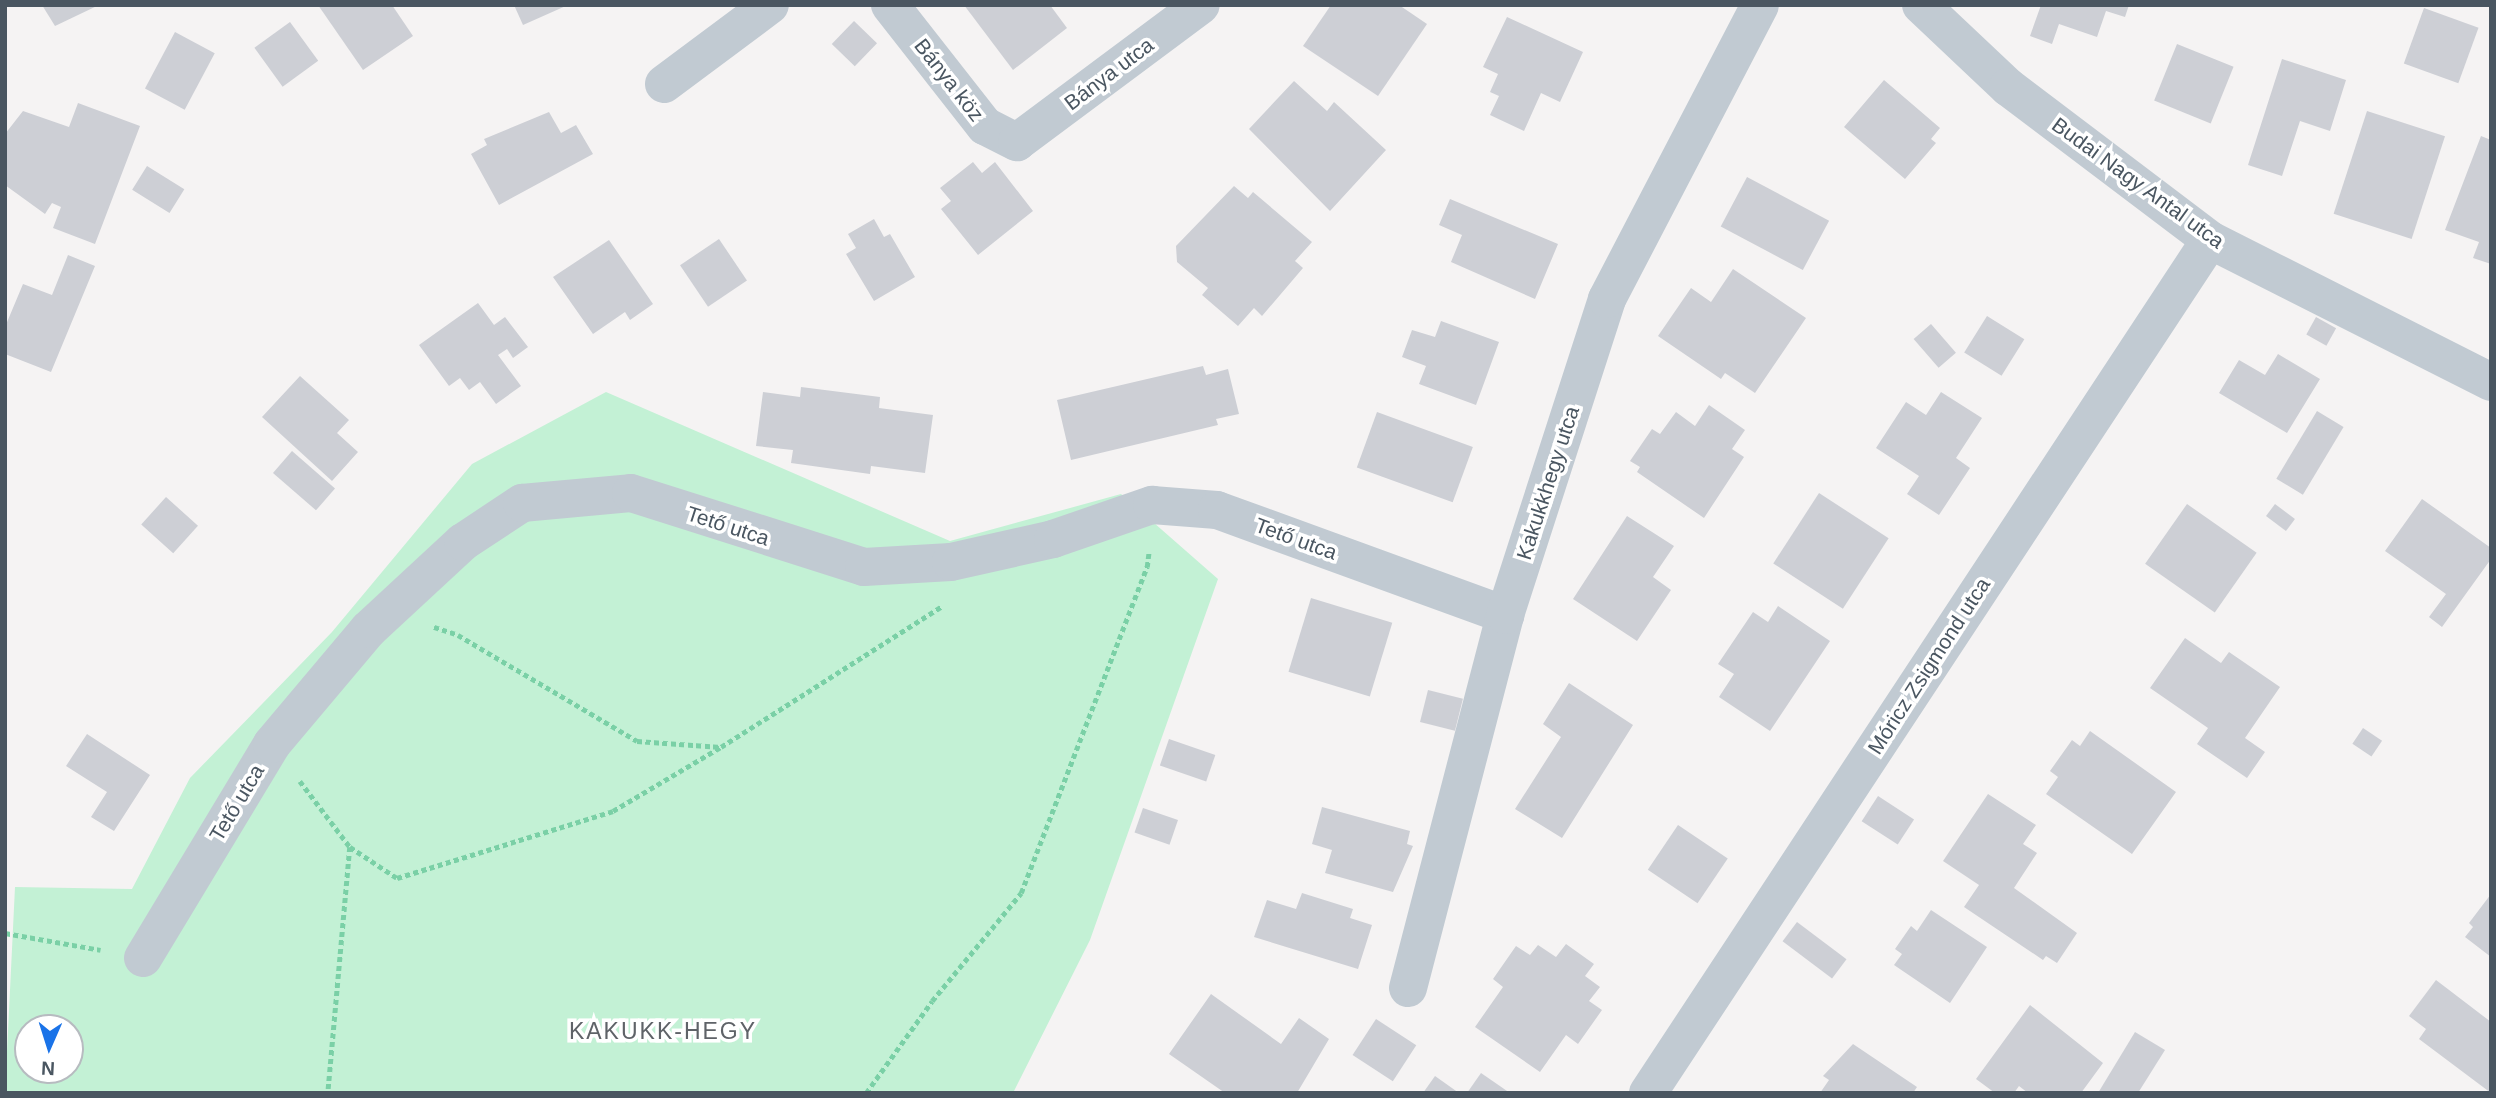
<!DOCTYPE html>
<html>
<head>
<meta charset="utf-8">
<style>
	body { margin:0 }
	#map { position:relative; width:2496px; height:1098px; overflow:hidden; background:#f5f3f3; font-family:Arial,sans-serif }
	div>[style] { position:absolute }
	.green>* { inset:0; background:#c3f1d5 }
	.building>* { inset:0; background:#cdcfd5; transform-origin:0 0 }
	.path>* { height:4.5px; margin-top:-2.25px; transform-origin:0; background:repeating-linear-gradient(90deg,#7ad0a6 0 5px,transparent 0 8.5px) }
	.minor>* { height:38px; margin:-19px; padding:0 19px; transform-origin:19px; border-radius:19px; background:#c1cad2 }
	span { translate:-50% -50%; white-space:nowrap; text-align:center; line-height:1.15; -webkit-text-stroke:7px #fff; paint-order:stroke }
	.street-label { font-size:21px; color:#4a5661 }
	.neighbourhood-label { font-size:23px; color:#5f6368; letter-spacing:2px }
	.frame { position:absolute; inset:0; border:7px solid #4a5661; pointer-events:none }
	.north { position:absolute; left:14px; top:1014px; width:70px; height:70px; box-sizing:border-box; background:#fff; border:2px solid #b7bbc0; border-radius:50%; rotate:183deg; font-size:19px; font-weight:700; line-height:28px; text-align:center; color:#4a5661 }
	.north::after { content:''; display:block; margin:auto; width:24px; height:32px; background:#1a73e8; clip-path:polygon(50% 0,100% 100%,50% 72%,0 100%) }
</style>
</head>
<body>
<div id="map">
	<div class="green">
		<i style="clip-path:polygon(evenodd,606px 392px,950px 541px,1121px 494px,1218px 579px,1090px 940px,1013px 1093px,5px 1093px,15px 887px,132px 889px,190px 778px,332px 632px,472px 464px,606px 392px,28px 1028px,70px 1028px,70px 1070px,28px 1070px,28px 1028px)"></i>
	</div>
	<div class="building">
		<i style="clip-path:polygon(42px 5px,99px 5px,55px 26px)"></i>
		<i style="clip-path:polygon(318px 5px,392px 5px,413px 36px,363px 70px)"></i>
		<i style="clip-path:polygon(514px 5px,568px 5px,523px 25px)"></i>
		<i style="clip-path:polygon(964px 5px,1050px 5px,1067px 28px,1013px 70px)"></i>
		<i style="clip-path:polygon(1331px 5px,1399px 5px,1427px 24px,1378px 96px,1303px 46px)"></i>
		<i style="clip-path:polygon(2041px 5px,2129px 5px,2125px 17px,2106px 11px,2097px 37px,2059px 24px,2052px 44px,2030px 36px)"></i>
		<i style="left:2424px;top:8px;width:58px;height:59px;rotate:20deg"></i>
		<i style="clip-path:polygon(1507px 17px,1583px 52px,1560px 102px,1541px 93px,1524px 131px,1490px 115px,1499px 96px,1490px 92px,1498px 74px,1483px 67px)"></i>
		<i style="left:854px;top:21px;width:32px;height:32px;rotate:44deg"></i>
		<i style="left:290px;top:22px;width:48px;height:44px;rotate:54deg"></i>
		<i style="left:175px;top:32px;width:45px;height:64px;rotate:28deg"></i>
		<i style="left:2177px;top:44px;width:61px;height:61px;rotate:22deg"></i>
		<i style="clip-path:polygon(2282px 59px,2346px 80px,2330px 131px,2300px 121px,2282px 176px,2248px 165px)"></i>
		<i style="clip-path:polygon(1884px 80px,1940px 128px,1931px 139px,1936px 143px,1905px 179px,1844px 127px)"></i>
		<i style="clip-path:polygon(1294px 81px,1327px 111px,1334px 102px,1386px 150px,1330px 211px,1249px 129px)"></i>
		<i style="clip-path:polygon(78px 103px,140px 126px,95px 244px,53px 228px,61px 207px,52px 203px,45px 214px,5px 185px,5px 134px,23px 111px,69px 127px)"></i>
		<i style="left:2367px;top:111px;width:82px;height:108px;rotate:18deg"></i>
		<i style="clip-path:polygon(549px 112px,561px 133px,576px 125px,593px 154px,499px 205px,471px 154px,487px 145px,484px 139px)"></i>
		<i style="clip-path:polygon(2481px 136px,2491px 140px,2491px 264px,2473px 258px,2479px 242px,2445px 230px)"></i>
		<i style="clip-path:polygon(973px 162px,982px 173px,995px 162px,1033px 211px,978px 255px,941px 209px,951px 201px,940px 188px)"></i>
		<i style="left:147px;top:166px;width:44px;height:28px;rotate:32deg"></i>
		<i style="left:1747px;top:177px;width:93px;height:56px;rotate:28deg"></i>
		<i style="clip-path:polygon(1234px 186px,1248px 198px,1253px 192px,1312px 242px,1295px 261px,1303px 268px,1262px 316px,1254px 308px,1238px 326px,1202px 295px,1208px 288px,1177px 262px,1176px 246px)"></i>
		<i style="clip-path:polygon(1450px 199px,1558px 244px,1535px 299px,1451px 262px,1462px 235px,1439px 225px)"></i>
		<i style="clip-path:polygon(874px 219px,884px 237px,890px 234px,915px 277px,874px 301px,846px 254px,856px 248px,848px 234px)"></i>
		<i style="left:719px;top:239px;width:50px;height:47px;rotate:56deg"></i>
		<i style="clip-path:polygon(609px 240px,653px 304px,630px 320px,625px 312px,593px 334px,553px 277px)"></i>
		<i style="clip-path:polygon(68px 255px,95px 266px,51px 372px,5px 354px,5px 327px,23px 284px,52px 295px)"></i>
		<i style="clip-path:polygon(1733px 269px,1806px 318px,1755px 393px,1725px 373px,1721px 379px,1658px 336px,1691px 288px,1711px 302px)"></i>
		<i style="clip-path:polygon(478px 303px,494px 325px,505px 317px,528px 347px,513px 358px,507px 349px,498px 355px,521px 386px,496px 404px,480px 382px,469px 390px,460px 378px,449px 386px,419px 345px)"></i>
		<i style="left:1987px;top:316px;width:44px;height:43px;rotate:32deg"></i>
		<i style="left:2316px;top:317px;width:23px;height:20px;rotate:29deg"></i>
		<i style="clip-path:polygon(1441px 321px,1499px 342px,1476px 405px,1419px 384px,1426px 366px,1402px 357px,1412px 330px,1435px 337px)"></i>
		<i style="left:1931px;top:324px;width:38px;height:23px;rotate:49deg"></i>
		<i style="clip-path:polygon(2278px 354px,2320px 379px,2287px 433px,2219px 393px,2239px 360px,2265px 375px)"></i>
		<i style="clip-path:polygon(1203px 366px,1206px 375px,1228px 369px,1239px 414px,1216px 419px,1218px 425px,1071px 460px,1057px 400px)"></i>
		<i style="clip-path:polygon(300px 376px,349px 420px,337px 433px,358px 452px,332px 481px,262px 417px)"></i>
		<i style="clip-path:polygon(801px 387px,880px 397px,879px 408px,933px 415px,925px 473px,871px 466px,870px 474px,791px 463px,793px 450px,756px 446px,763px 392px,800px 397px)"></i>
		<i style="clip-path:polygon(1941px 392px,1982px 418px,1956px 458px,1970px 468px,1939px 515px,1907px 494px,1919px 476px,1876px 448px,1906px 402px,1926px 415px)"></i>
		<i style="clip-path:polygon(1709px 405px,1745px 430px,1732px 449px,1744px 457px,1704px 518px,1637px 472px,1640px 467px,1630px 461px,1652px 429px,1660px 434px,1676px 412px,1695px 426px)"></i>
		<i style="left:2317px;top:411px;width:31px;height:79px;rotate:31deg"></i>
		<i style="left:1377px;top:412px;width:102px;height:59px;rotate:20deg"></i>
		<i style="left:292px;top:451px;width:57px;height:29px;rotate:41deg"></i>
		<i style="left:1819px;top:493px;width:83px;height:84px;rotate:33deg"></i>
		<i style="left:166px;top:497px;width:43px;height:37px;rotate:42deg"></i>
		<i style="clip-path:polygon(2422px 499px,2491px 548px,2491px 559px,2442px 627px,2429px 617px,2446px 594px,2385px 551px)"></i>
		<i style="left:2187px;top:504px;width:85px;height:73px;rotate:35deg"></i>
		<i style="left:2275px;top:504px;width:25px;height:15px;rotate:37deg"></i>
		<i style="clip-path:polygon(1627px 516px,1674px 546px,1653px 577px,1671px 590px,1637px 641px,1573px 599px)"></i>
		<i style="left:1311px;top:598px;width:85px;height:77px;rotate:17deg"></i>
		<i style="clip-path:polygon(1778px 606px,1830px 641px,1770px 731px,1719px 697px,1734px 674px,1718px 664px,1753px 612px,1768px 622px)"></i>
		<i style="clip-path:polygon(2185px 638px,2221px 663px,2229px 652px,2280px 687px,2245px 738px,2265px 752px,2247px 778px,2197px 744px,2208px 728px,2150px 688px)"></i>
		<i style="clip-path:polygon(1569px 683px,1633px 725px,1562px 838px,1515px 809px,1561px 737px,1543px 724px)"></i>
		<i style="left:1428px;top:690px;width:36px;height:33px;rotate:14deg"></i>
		<i style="left:2363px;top:728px;width:23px;height:19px;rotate:34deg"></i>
		<i style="clip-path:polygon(2090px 731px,2176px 792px,2132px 854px,2046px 794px,2058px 777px,2050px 771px,2072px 740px,2080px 746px)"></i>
		<i style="clip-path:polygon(87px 734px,150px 775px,114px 831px,91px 817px,107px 792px,66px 766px)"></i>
		<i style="left:1169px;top:739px;width:49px;height:28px;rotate:19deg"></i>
		<i style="clip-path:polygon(1988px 794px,2036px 825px,2023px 844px,2037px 853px,2014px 888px,2077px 933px,2057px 963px,2046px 956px,2043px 960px,1964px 907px,1979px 885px,1943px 861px)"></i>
		<i style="left:1878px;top:796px;width:43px;height:30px;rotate:33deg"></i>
		<i style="clip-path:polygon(1322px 807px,1410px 831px,1407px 844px,1413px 846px,1393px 892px,1325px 873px,1332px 850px,1312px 844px)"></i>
		<i style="left:1143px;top:808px;width:37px;height:26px;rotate:19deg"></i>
		<i style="left:1678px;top:825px;width:60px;height:54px;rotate:34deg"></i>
		<i style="clip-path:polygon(1302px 893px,1353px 909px,1350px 918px,1372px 925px,1358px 969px,1254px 937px,1267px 900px,1296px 909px)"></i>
		<i style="clip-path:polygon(2491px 894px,2491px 957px,2465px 937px,2473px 927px,2469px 923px)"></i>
		<i style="clip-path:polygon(1931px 910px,1987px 947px,1950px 1003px,1894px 965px,1902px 954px,1895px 949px,1911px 926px,1917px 931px)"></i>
		<i style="left:1797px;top:922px;width:62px;height:24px;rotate:37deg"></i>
		<i style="clip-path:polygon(1566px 944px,1594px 964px,1585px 976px,1600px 987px,1589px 1001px,1602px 1010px,1578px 1044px,1566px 1035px,1540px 1072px,1475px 1027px,1503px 987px,1493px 979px,1516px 946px,1530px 955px,1538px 945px,1556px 957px)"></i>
		<i style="clip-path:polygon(2436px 980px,2491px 1022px,2491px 1093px,2419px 1039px,2426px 1029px,2409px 1016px)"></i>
		<i style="clip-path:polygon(1211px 994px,1281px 1044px,1299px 1018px,1329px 1039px,1297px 1093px,1225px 1093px,1169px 1054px)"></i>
		<i style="clip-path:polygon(2030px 1005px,2103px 1063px,2081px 1093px,2028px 1093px,2019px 1086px,2014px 1093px,1995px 1093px,1976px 1079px)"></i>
		<i style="left:1376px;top:1019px;width:48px;height:43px;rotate:33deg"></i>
		<i style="clip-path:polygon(2135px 1032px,2165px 1050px,2138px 1093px,2098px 1093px)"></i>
		<i style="clip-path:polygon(1853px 1044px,1917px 1087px,1913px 1093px,1820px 1093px,1829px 1080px,1823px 1076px)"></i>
		<i style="clip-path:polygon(1481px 1073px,1510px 1093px,1467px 1093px)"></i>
		<i style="clip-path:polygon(1435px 1076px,1459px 1093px,1423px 1093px)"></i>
	</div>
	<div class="path">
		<i style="left:434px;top:627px;width:25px;rotate:18deg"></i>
		<i style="left:458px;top:635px;width:208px;rotate:30.6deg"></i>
		<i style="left:637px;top:741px;width:84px;rotate:4.1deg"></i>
		<i style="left:721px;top:747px;width:262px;rotate:-32.5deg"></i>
		<i style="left:300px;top:781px;width:83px;rotate:52.9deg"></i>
		<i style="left:350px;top:847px;width:247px;rotate:95.1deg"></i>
		<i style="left:350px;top:847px;width:56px;rotate:33.4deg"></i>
		<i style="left:397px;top:878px;width:226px;rotate:-17.2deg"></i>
		<i style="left:613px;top:811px;width:126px;rotate:-30.7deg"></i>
		<i style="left:5px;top:933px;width:97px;rotate:10deg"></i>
		<i style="left:866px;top:1093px;width:113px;rotate:-54.3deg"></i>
		<i style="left:932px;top:1001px;width:140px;rotate:-50.5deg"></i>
		<i style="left:1021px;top:893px;width:350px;rotate:-68.9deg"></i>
		<i style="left:1147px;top:567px;width:16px;rotate:-83deg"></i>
	</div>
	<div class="minor">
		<i style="left:890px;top:5px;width:154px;rotate:51.9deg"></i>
		<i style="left:985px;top:126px;width:36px;rotate:27deg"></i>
		<i style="left:1017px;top:142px;width:229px;rotate:-36.7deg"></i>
		<i style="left:1921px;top:5px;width:120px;rotate:43.3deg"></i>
		<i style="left:2008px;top:87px;width:253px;rotate:37.1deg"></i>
		<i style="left:2210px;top:240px;width:315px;rotate:26.8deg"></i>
		<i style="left:664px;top:84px;width:132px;rotate:-36.7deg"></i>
		<i style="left:143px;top:958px;width:250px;rotate:-58.9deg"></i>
		<i style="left:272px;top:744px;width:150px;rotate:-49.9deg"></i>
		<i style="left:369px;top:629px;width:128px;rotate:-42.8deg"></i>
		<i style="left:463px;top:542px;width:71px;rotate:-33.5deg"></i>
		<i style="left:522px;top:503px;width:109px;rotate:-5.2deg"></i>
		<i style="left:631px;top:493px;width:244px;rotate:17.6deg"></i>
		<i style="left:864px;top:567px;width:87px;rotate:-3.3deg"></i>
		<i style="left:951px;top:562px;width:105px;rotate:-12.7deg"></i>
		<i style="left:1053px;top:539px;width:105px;rotate:-19deg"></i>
		<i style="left:1152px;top:505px;width:65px;rotate:4.4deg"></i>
		<i style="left:1217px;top:510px;width:307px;rotate:20deg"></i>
		<i style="left:1408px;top:988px;width:385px;rotate:-75.4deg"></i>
		<i style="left:1505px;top:615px;width:332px;rotate:-72.1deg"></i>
		<i style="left:1607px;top:299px;width:331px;rotate:-62.5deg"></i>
		<i style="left:1648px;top:1093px;width:1021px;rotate:-56.62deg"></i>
	</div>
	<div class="street-label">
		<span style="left:1109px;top:74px;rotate:-37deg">Bánya utca</span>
		<span style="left:949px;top:80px;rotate:52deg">Bánya köz</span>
		<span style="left:2138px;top:183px;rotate:36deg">Budai Nagy Antal utca</span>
		<span style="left:1548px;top:483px;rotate:-72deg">Kakukkhegy utca</span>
		<span style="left:728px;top:526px;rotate:18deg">Tető utca</span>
		<span style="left:1296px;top:539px;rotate:20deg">Tető utca</span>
		<span style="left:1929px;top:666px;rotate:-57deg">Móricz Zsigmond utca</span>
		<span style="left:237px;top:803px;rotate:-59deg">Tető utca</span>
	</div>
	<div class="neighbourhood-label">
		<span style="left:663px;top:1031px">KAKUKK-HEGY</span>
	</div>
	<div class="frame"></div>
	<div class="north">N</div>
</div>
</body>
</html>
